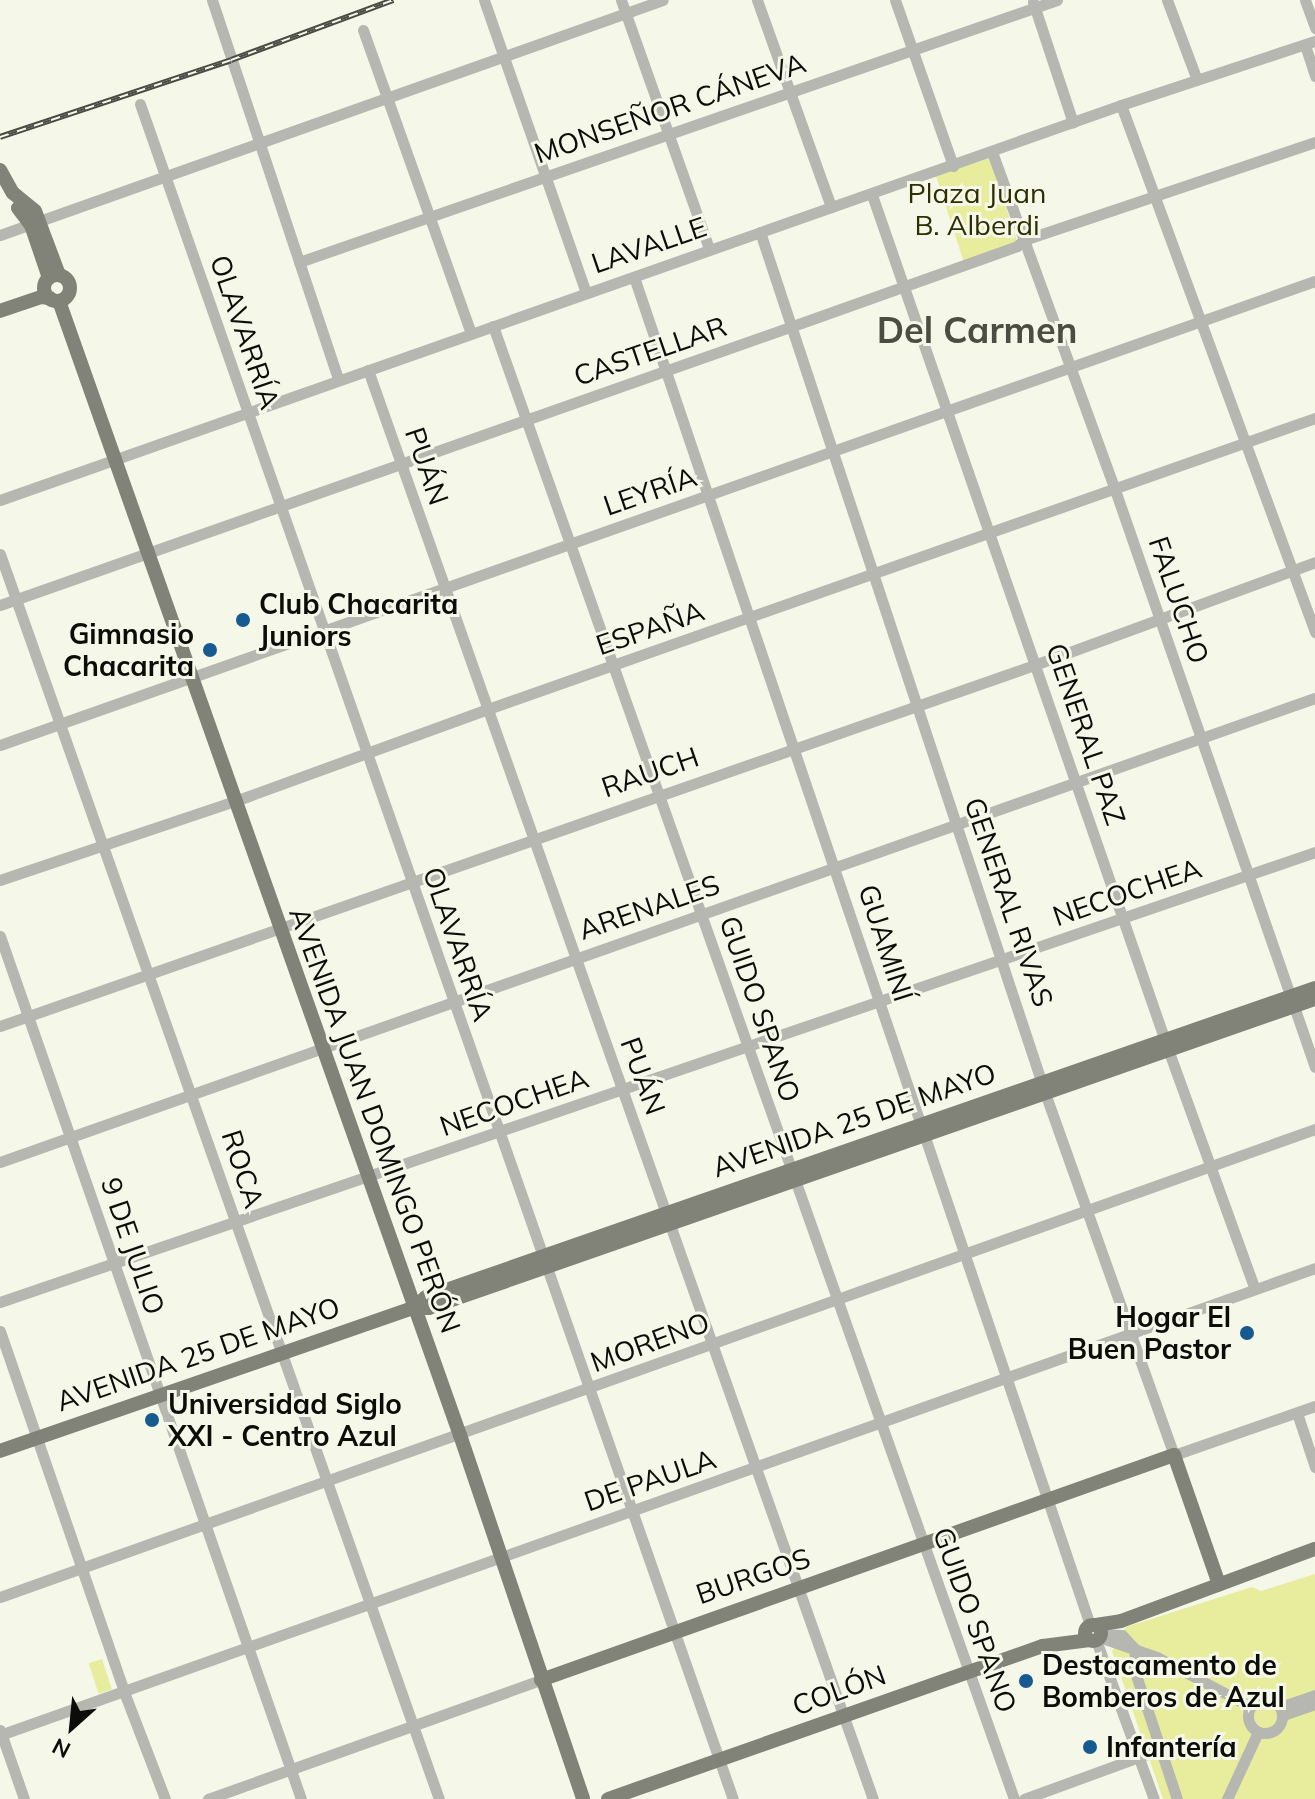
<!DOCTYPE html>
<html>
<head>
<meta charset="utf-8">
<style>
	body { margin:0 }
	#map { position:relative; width:1315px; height:1799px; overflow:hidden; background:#f5f7e9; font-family:Mulish,sans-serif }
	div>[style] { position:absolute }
	.green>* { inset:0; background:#e7ed9c; transform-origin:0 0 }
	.minor>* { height:11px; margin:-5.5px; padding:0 5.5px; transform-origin:5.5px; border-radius:5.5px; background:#b6b7b1 }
	.minor>.ring { margin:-5.5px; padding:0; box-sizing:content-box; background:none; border:11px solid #b6b7b1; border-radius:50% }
	.major>* { height:14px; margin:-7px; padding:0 7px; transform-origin:7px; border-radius:7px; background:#818278 }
	.major>.ring { margin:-7px; padding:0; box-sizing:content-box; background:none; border:14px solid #818278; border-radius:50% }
	.rail>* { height:6px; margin-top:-3px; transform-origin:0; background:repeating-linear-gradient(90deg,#f5f7e9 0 9px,#4a4b44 0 18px); box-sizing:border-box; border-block:2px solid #4a4b44 }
	.dots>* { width:22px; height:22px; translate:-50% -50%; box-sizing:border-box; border:4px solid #f5f7e9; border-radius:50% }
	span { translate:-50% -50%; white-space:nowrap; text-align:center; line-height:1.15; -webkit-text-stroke:6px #f5f7e9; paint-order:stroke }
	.street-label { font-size:28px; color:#0c0c08 }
	.park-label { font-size:28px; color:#2d2f02 }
	.poi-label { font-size:28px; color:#0c0c08; font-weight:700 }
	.left { translate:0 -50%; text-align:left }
	.right { translate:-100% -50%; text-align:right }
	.district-label { font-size:36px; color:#4c4d42; font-weight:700 }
	.north { position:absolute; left:32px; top:1687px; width:80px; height:80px; -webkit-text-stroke:6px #f5f7e9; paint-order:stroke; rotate:207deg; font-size:22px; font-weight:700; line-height:32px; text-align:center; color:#0c0c08 }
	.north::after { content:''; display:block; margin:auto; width:28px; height:36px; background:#0c0c08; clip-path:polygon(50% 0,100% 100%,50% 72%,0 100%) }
</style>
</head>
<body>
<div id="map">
	<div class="green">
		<i style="left:990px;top:158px;width:89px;height:57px;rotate:72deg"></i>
		<i style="clip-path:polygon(1315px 1574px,1315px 1799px,1163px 1799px,1112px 1651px,1126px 1627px,1252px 1587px,1261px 1591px)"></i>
		<i style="left:102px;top:1659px;width:32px;height:14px;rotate:72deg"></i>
	</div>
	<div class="minor">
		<i style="left:212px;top:0;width:399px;rotate:71.6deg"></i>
		<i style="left:484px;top:0;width:310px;rotate:70.8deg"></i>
		<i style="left:621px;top:0;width:264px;rotate:70.5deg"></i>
		<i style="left:757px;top:0;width:220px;rotate:70.3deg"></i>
		<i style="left:895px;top:0;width:176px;rotate:70.7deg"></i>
		<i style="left:1167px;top:0;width:85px;rotate:69.4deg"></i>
		<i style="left:1305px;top:0;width:30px;rotate:70deg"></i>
		<i style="left:1033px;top:2px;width:127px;rotate:71.7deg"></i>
		<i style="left:363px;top:30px;width:322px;rotate:70.4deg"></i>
		<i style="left:1305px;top:45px;width:33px;rotate:72deg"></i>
		<i style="left:140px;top:104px;width:1796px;rotate:70.72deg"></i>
		<i style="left:1121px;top:105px;width:562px;rotate:69.79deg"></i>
		<i style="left:992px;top:152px;width:357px;rotate:70deg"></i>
		<i style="left:1114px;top:487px;width:614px;rotate:70.89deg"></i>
		<i style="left:872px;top:195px;width:907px;rotate:70.89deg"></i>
		<i style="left:1169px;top:1052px;width:252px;rotate:70.1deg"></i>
		<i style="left:760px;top:232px;width:907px;rotate:71.68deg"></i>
		<i style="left:1045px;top:1093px;width:384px;rotate:70.4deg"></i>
		<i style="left:1174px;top:1455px;width:149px;rotate:-19.2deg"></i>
		<i style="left:0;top:235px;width:703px;rotate:-19.52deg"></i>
		<i style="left:299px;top:262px;width:802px;rotate:-19.07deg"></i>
		<i style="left:634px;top:277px;width:1423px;rotate:71.31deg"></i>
		<i style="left:493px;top:326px;width:1562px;rotate:70.52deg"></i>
		<i style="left:368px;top:370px;width:1516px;rotate:70.54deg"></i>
		<i style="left:0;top:500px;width:1189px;rotate:-19.41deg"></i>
		<i style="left:1121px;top:105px;width:204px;rotate:-18.3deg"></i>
		<i style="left:0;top:554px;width:1320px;rotate:70.58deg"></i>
		<i style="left:0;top:605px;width:837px;rotate:-19.39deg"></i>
		<i style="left:790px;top:327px;width:241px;rotate:-19.6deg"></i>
		<i style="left:1017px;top:246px;width:9px;rotate:-41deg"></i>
		<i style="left:1024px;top:240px;width:307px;rotate:-18.6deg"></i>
		<i style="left:0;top:745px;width:1394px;rotate:-19.44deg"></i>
		<i style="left:0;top:880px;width:248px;rotate:-18.6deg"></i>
		<i style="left:235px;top:801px;width:269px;rotate:-20deg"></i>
		<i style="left:488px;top:709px;width:877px;rotate:-19.39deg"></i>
		<i style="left:0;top:936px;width:914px;rotate:70.77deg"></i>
		<i style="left:0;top:1026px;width:1098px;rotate:-19.24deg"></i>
		<i style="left:1037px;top:664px;width:296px;rotate:-20.1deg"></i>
		<i style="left:0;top:1162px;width:1394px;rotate:-19.44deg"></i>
		<i style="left:0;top:1302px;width:1390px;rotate:-18.89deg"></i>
		<i style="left:0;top:1331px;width:382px;rotate:71deg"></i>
		<i style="left:124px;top:1692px;width:115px;rotate:69deg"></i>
		<i style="left:1297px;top:1413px;width:57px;rotate:71.6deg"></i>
		<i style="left:0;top:1597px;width:1396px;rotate:-19.59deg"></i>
		<i style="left:1101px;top:1634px;width:21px;rotate:3deg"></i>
		<i style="left:1122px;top:1635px;width:19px;rotate:47deg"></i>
		<i style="left:1135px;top:1649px;width:20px;rotate:93deg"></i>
		<i style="left:1134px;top:1669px;width:137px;rotate:71.7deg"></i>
		<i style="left:1099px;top:1637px;width:61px;rotate:19deg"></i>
		<i style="left:1157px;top:1657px;width:106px;rotate:28deg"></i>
		<i style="left:1096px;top:1640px;width:169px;rotate:70deg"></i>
		<i class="ring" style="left:1248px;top:1699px;width:23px;height:23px"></i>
		<i style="left:1277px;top:1703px;width:9px;rotate:13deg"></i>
		<i style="left:1286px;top:1705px;width:31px;rotate:-19deg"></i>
		<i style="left:1283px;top:1715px;width:34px;rotate:-19deg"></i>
		<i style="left:0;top:1730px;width:73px;rotate:70.8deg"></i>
		<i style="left:0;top:1735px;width:1395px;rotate:-19.55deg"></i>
		<i style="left:208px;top:1799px;width:354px;rotate:-19.7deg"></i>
		<i style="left:1024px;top:1799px;width:146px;rotate:-20.1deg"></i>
		<i style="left:1227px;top:1799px;width:74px;rotate:-65.2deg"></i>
	</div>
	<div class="major">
		<i style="left:0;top:170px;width:26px;rotate:61deg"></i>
		<i style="left:13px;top:193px;width:28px;rotate:39deg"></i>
		<i style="left:35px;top:211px;width:68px;rotate:69.4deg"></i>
		<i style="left:18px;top:208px;width:21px;rotate:53deg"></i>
		<i style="left:31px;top:225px;width:56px;rotate:71.2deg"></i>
		<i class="ring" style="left:44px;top:275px;width:12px;height:12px"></i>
		<i style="left:59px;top:301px;width:1203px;rotate:70.53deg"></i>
		<i style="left:460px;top:1435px;width:384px;rotate:71.3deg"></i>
		<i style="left:0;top:311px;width:43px;rotate:-18.9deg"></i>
		<i style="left:41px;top:297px;width:9px;rotate:6deg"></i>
		<i style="left:414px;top:1308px;width:16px;rotate:-43deg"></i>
		<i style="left:426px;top:1297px;width:941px;rotate:-19.17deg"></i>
		<i style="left:0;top:1451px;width:438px;rotate:-19.1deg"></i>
		<i style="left:414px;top:1308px;width:15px"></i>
		<i style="left:429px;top:1308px;width:938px;rotate:-19.23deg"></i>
		<i style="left:1096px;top:1625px;width:25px;rotate:-9deg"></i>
		<i style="left:1121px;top:1621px;width:207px;rotate:-20.4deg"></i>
		<i class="ring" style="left:1085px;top:1625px;width:2px;height:2px"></i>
		<i style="left:541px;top:1680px;width:672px;rotate:-19.57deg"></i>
		<i style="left:1174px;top:1455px;width:137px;rotate:70.8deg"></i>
		<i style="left:608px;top:1799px;width:461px;rotate:-19.4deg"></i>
		<i style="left:1043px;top:1646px;width:47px;rotate:-7.3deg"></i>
	</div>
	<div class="rail">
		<i style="left:0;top:137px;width:243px;rotate:-18.4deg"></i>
		<i style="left:231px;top:60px;width:173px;rotate:-20.3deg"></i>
	</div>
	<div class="dots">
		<i style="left:243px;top:620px;background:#175a8f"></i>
		<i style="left:210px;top:650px;background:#175a8f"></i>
		<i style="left:1247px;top:1333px;background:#175a8f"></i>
		<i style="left:152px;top:1420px;background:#175a8f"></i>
		<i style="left:1026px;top:1681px;background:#175a8f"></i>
		<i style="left:1090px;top:1747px;background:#175a8f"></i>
	</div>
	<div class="street-label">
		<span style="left:670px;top:108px;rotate:-19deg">MONSEÑOR CÁNEVA</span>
		<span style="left:649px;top:245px;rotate:-19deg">LAVALLE</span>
		<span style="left:245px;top:332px;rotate:71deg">OLAVARRÍA</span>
		<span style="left:650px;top:351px;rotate:-19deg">CASTELLAR</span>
		<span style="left:427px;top:466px;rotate:71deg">PUÁN</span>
		<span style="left:650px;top:491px;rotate:-19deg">LEYRÍA</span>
		<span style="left:1179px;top:600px;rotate:71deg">FALUCHO</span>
		<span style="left:650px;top:628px;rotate:-19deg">ESPAÑA</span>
		<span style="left:1086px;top:734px;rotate:71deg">GENERAL PAZ</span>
		<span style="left:650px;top:772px;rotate:-19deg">RAUCH</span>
		<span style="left:1127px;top:892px;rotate:-19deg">NECOCHEA</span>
		<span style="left:1009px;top:902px;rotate:71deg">GENERAL RIVAS</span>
		<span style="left:649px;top:907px;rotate:-19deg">ARENALES</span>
		<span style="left:886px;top:943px;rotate:72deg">GUAMINÍ</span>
		<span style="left:458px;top:944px;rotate:71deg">OLAVARRÍA</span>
		<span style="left:760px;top:1009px;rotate:71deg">GUIDO SPANO</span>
		<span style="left:643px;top:1076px;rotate:70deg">PUÁN</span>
		<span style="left:514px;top:1102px;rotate:-19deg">NECOCHEA</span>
		<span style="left:375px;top:1120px;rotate:70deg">AVENIDA JUAN DOMINGO PERÓN</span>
		<span style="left:854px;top:1120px;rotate:-19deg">AVENIDA 25 DE MAYO</span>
		<span style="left:243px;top:1169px;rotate:72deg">ROCA</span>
		<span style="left:133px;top:1246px;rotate:71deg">9 DE JULIO</span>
		<span style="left:650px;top:1342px;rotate:-20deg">MORENO</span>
		<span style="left:198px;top:1354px;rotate:-19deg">AVENIDA 25 DE MAYO</span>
		<span style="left:650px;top:1480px;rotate:-19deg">DE PAULA</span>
		<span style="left:753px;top:1576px;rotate:-19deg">BURGOS</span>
		<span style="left:975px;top:1620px;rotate:70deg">GUIDO SPANO</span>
		<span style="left:839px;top:1690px;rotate:-20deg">COLÓN</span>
	</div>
	<div class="park-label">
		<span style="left:977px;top:209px">Plaza Juan<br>B. Alberdi</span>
	</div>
	<div class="poi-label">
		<span class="left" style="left:259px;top:620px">Club Chacarita<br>Juniors</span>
		<span class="right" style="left:194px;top:650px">Gimnasio<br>Chacarita</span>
		<span class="right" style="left:1231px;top:1333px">Hogar El<br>Buen Pastor</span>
		<span class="left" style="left:168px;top:1420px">Universidad Siglo<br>XXI - Centro Azul</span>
		<span class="left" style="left:1042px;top:1681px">Destacamento de<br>Bomberos de Azul</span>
		<span class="left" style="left:1106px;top:1747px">Infantería</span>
	</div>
	<div class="district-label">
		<span style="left:977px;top:330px">Del Carmen</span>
	</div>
	<div class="north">N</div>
</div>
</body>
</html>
